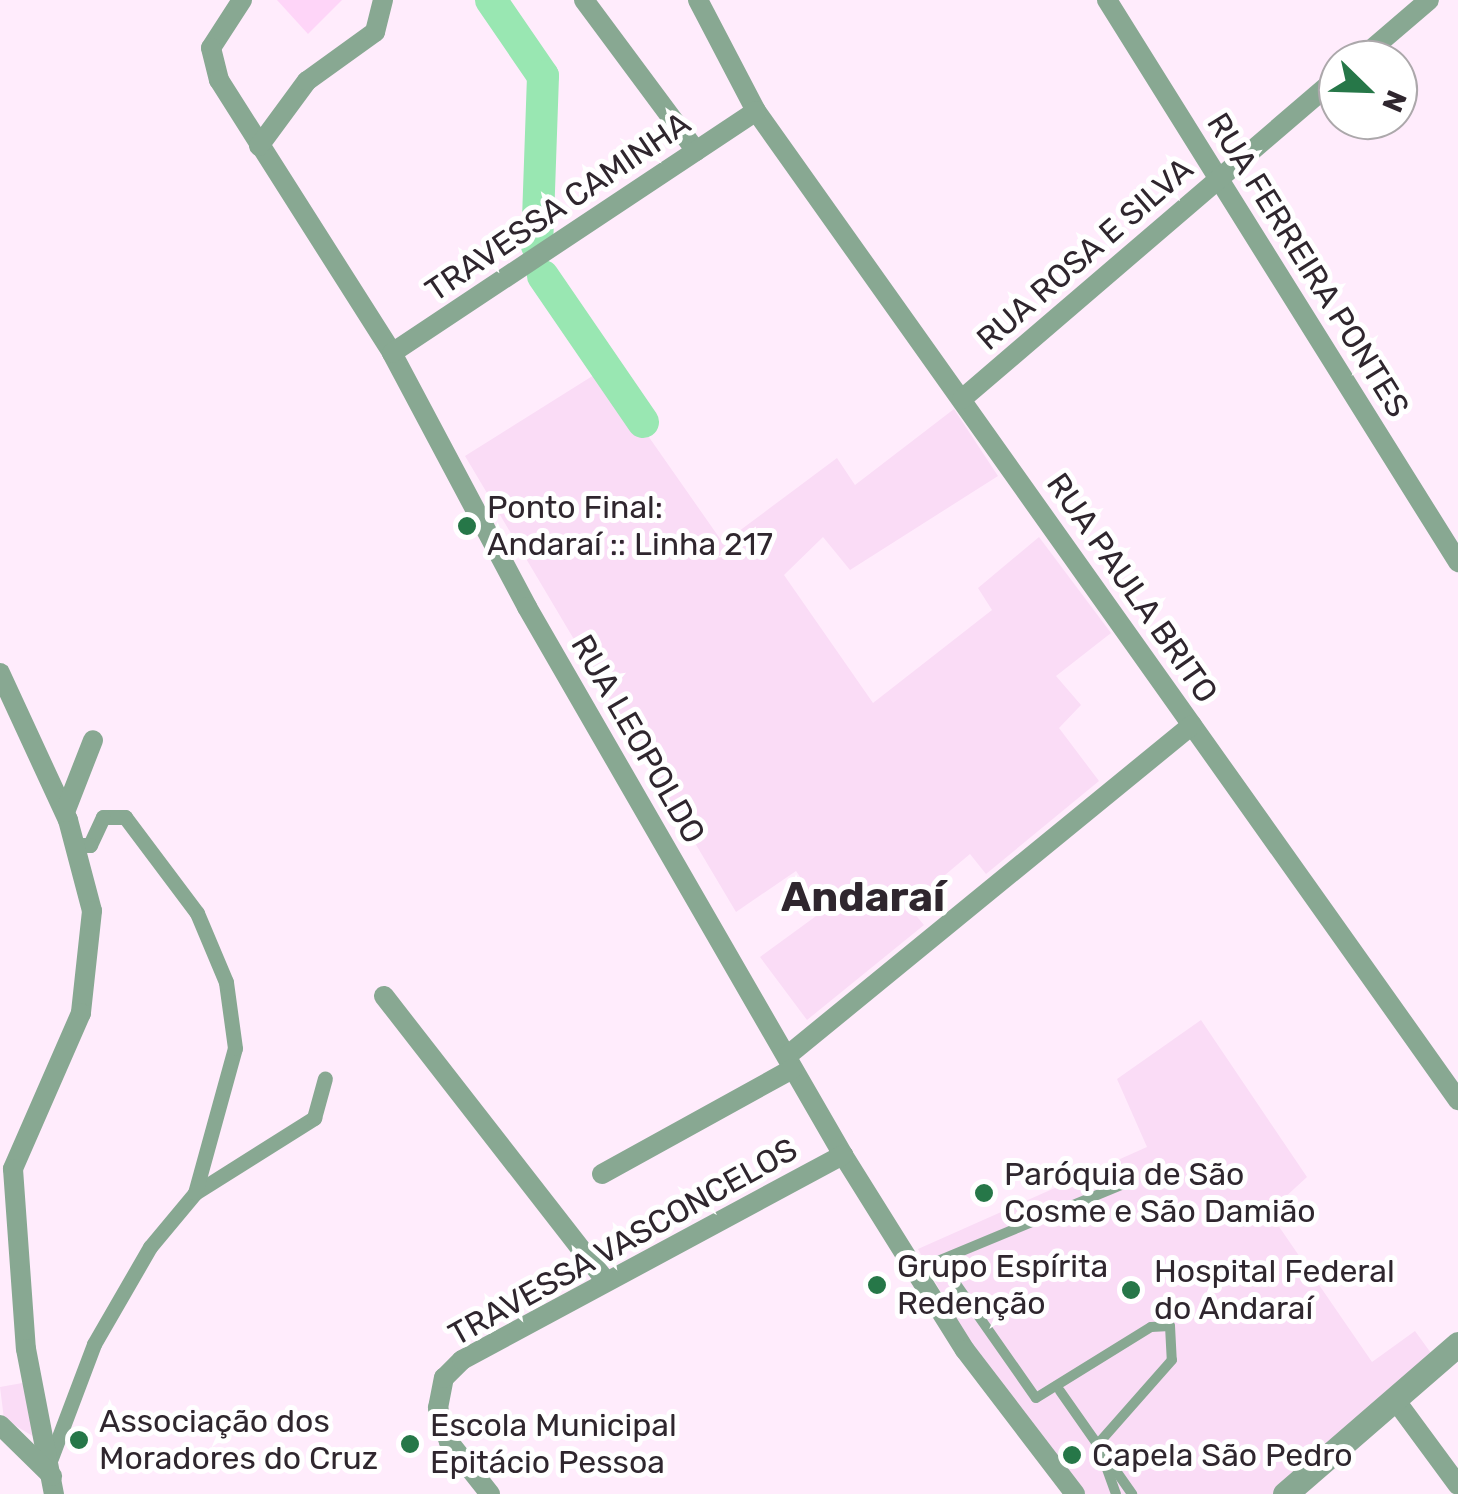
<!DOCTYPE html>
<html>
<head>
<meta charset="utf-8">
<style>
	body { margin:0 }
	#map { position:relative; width:1458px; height:1494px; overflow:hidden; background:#ffecfc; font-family:Rubik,sans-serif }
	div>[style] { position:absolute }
	.built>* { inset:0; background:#fadcf6 }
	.green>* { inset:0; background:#fed5f8 }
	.river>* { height:32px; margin:-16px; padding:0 16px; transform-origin:16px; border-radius:16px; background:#99e7b2 }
	.service>* { height:10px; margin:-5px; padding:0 5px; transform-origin:5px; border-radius:5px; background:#88a892 }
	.pedestrian>* { height:15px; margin:-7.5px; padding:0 7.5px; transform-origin:7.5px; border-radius:7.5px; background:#88a892 }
	.minor>* { height:20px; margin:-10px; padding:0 10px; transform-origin:10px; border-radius:10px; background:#88a892 }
	.tertiary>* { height:25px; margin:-12.5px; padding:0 12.5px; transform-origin:12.5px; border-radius:12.5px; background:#88a892 }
	.dots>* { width:28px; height:28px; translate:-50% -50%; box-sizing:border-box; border:5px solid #fff; border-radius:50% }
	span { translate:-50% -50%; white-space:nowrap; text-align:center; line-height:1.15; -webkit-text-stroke:10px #fff; paint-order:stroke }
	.street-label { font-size:32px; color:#2f262e }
	.poi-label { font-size:32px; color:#2f262e }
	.left { translate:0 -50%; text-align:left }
	.district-label { font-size:42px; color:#2f262e; font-weight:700 }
	.north { position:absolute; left:1318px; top:40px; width:100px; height:100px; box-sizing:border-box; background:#fff; border:2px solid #aca8ab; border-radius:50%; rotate:113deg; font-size:28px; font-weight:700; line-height:40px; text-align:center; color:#2f262e }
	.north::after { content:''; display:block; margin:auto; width:35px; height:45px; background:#267748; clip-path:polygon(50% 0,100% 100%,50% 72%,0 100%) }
</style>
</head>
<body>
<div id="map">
	<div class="built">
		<i style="clip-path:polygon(602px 370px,723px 543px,837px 458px,855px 485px,954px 409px,998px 476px,850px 570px,823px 537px,784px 575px,873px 703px,992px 610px,978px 588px,1039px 537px,1111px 633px,1056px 676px,1081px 705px,1059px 728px,1099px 781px,986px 874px,970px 854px,908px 906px,924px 925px,807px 1020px,760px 957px,823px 911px,796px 871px,736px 912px,465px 456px)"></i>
		<i style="clip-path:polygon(1201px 1020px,1307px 1177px,1269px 1212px,1372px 1362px,1415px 1331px,1436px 1360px,1274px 1494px,1081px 1494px,970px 1347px,918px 1249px,1147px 1147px,1117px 1079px)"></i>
		<i style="clip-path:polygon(28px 1382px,43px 1442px,4px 1419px,0 1387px)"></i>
	</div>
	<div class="green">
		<i style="clip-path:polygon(277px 0,342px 0,308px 34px)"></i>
	</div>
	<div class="river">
		<i style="left:491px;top:0;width:92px;rotate:55.6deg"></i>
		<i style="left:543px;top:76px;width:170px;rotate:92deg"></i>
		<i style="left:543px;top:276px;width:177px;rotate:55.6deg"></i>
	</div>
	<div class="service">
		<i style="left:940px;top:1261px;width:167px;rotate:55deg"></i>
		<i style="left:1036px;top:1398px;width:135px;rotate:-31.7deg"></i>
		<i style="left:1151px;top:1327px;width:19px;rotate:-3deg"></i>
		<i style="left:1170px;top:1326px;width:34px;rotate:87deg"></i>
		<i style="left:1172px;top:1360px;width:112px;rotate:131.4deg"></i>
		<i style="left:1098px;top:1444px;width:53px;rotate:70.2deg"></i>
		<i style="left:916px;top:1270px;width:233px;rotate:-22.5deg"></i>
		<i style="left:1060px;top:1391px;width:126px;rotate:55deg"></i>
	</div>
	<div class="pedestrian">
		<i style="left:195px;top:1193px;width:141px;rotate:-32.2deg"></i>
		<i style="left:314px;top:1118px;width:41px;rotate:-74.6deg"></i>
		<i style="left:51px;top:1458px;width:122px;rotate:-69.3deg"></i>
		<i style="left:94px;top:1344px;width:112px;rotate:-60deg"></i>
		<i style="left:150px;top:1247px;width:70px;rotate:-50.2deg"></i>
		<i style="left:195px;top:1193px;width:150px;rotate:-74.6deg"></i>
		<i style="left:235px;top:1048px;width:67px;rotate:-97.8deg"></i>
		<i style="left:226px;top:982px;width:75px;rotate:-112.8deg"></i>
		<i style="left:197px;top:913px;width:120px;rotate:-126.9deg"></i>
		<i style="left:125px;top:817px;width:22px;rotate:180deg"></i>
		<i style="left:103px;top:817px;width:31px;rotate:115deg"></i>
		<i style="left:90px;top:845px;width:17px;rotate:180deg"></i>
	</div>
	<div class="minor">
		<i style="left:242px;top:0;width:57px;rotate:122.9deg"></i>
		<i style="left:211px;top:48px;width:33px;rotate:76deg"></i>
		<i style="left:219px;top:80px;width:323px;rotate:57.6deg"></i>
		<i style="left:392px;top:353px;width:288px;rotate:62deg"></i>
		<i style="left:527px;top:607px;width:633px;rotate:60.03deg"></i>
		<i style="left:843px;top:1155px;width:230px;rotate:58deg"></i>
		<i style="left:965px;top:1350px;width:181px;rotate:52.6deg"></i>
		<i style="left:584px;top:0;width:188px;rotate:53.4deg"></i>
		<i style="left:698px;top:0;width:125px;rotate:62.4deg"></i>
		<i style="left:756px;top:111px;width:1213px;rotate:54.63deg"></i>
		<i style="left:1107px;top:0;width:663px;rotate:58.01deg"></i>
		<i style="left:1359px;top:60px;width:92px;rotate:-40.6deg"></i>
		<i style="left:259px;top:146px;width:81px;rotate:-53.6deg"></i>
		<i style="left:307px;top:81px;width:84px;rotate:-35.8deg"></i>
		<i style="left:375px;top:32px;width:33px;rotate:-76deg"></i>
		<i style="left:392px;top:353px;width:437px;rotate:-33.6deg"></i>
		<i style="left:962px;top:399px;width:495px;rotate:-40.6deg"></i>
		<i style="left:0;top:673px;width:162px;rotate:65.2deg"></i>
		<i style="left:68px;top:820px;width:94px;rotate:75.2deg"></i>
		<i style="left:92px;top:911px;width:103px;rotate:96.2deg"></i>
		<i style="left:81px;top:1013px;width:170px;rotate:113.6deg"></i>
		<i style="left:13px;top:1169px;width:180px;rotate:85.9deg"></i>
		<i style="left:26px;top:1349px;width:148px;rotate:79.1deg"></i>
		<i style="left:65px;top:812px;width:77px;rotate:-68.7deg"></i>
		<i style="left:384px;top:996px;width:360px;rotate:52.1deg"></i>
		<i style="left:787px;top:1056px;width:523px;rotate:-39.26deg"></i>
		<i style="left:602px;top:1174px;width:217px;rotate:-28.9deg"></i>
		<i style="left:1396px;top:1401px;width:104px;rotate:53.6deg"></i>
		<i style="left:0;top:1425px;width:73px;rotate:44.4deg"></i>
		<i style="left:490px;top:1494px;width:66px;rotate:-128.3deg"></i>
		<i style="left:449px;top:1442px;width:36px;rotate:-108deg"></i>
		<i style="left:438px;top:1408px;width:31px;rotate:-79deg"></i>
		<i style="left:444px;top:1378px;width:25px;rotate:-45deg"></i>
		<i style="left:462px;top:1360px;width:433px;rotate:-28.3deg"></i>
	</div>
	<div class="tertiary">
		<i style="left:1285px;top:1494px;width:229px;rotate:-40.9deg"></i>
	</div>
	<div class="dots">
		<i style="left:467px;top:526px;background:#267748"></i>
		<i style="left:984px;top:1193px;background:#267748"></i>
		<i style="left:877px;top:1285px;background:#267748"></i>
		<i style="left:1131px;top:1290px;background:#267748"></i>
		<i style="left:79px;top:1440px;background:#267748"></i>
		<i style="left:410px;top:1444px;background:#267748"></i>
		<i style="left:1072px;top:1455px;background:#267748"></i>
	</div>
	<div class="street-label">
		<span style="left:558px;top:207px;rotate:-34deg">TRAVESSA CAMINHA</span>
		<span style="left:1085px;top:254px;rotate:-41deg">RUA ROSA E SILVA</span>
		<span style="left:1308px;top:265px;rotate:58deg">RUA FERREIRA PONTES</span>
		<span style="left:1132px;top:588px;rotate:55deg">RUA PAULA BRITO</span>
		<span style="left:638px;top:739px;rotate:60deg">RUA LEOPOLDO</span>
		<span style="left:623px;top:1242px;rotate:-29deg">TRAVESSA VASCONCELOS</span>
	</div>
	<div class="poi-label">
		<span class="left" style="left:487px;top:526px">Ponto Final:<br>Andaraí :: Linha 217</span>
		<span class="left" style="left:1004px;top:1193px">Paróquia de São<br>Cosme e São Damião</span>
		<span class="left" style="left:897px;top:1285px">Grupo Espírita<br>Redenção</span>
		<span class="left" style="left:1154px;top:1290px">Hospital Federal<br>do Andaraí</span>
		<span class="left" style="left:99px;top:1440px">Associação dos<br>Moradores do Cruz</span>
		<span class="left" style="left:430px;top:1444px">Escola Municipal<br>Epitácio Pessoa</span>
		<span class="left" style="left:1092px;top:1455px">Capela São Pedro</span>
	</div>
	<div class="district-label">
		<span style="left:863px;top:897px">Andaraí</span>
	</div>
	<div class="north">N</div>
</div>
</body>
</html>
